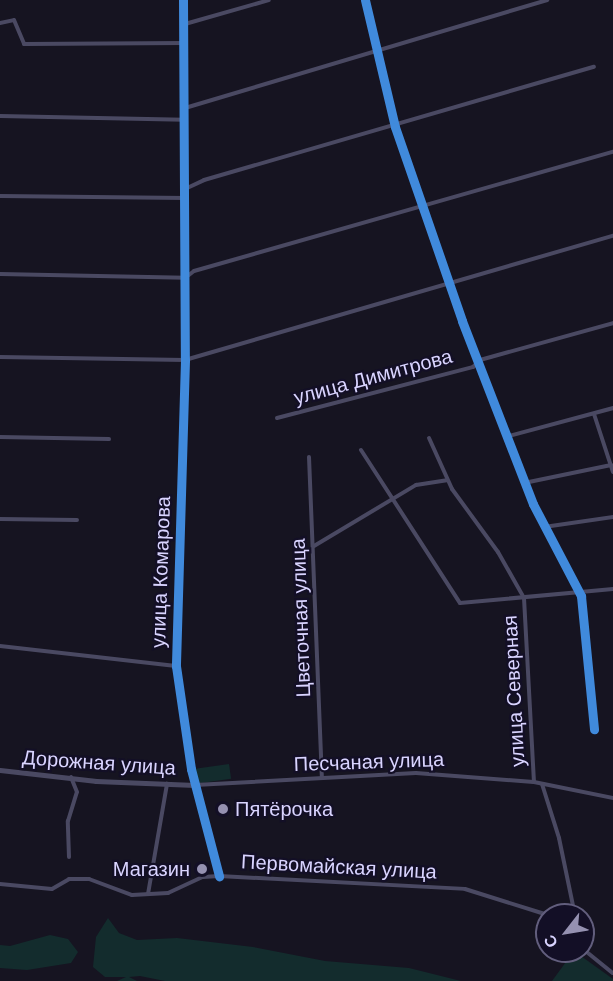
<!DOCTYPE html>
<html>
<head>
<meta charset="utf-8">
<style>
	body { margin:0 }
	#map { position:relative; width:613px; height:981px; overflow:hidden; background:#161421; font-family:Helvetica,sans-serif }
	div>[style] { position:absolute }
	.green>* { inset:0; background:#132c2d; transform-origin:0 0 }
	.minor>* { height:4px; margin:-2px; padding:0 2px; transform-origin:2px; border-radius:2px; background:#4a4962 }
	.tertiary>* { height:5px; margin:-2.5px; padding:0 2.5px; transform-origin:2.5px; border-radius:2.5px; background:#4a4962 }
	.cycleway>* { height:9px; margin:-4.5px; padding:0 4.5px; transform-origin:4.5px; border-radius:4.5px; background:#408adc }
	.dots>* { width:16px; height:16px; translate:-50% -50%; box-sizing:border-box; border:3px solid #130f26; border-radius:50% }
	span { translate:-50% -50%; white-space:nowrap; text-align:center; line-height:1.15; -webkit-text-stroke:4.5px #130f26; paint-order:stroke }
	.street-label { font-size:20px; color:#d9d4ff }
	.poi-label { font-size:20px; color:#d9d4ff }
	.left { translate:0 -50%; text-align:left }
	.right { translate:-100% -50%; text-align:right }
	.north { position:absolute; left:535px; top:903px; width:60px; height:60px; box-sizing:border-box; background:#130f26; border:2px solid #625e7d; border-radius:50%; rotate:239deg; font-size:16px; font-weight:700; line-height:24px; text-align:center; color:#d9d4ff }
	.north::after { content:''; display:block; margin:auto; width:21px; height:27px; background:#9591b1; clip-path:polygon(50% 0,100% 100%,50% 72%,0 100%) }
</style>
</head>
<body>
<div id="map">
	<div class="green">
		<i style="left:229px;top:764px;width:15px;height:34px;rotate:82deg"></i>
		<i style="clip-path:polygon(108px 918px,119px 933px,137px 940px,177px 938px,253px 947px,325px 961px,409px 968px,461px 981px,165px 981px,140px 976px,129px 977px,137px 981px,117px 981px,126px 977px,105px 977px,93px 967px,96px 937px)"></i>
		<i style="clip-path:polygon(50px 935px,68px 939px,78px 952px,71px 963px,27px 970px,0 968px,0 945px,10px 946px)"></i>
		<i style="clip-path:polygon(574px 951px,613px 979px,613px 981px,552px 981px)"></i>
	</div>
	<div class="minor">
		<i style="left:183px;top:0;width:360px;rotate:89.7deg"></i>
		<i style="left:185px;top:360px;width:306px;rotate:91.7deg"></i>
		<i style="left:176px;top:666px;width:121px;rotate:80.9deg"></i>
		<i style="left:195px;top:785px;width:221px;rotate:-3.1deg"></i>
		<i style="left:416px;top:773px;width:118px;rotate:4.4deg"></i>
		<i style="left:534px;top:782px;width:81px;rotate:11.4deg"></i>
		<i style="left:365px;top:0;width:130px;rotate:76.7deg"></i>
		<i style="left:395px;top:127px;width:205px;rotate:70.9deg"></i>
		<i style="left:462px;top:321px;width:196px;rotate:68.8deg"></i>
		<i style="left:533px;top:504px;width:104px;rotate:62.4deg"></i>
		<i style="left:581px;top:596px;width:134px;rotate:84.4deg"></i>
		<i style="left:0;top:23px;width:14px;rotate:-12deg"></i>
		<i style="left:14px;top:20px;width:26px;rotate:67deg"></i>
		<i style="left:24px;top:44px;width:161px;rotate:-0.4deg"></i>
		<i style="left:185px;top:24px;width:87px;rotate:-15.9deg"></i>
		<i style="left:185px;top:108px;width:378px;rotate:-16.6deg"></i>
		<i style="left:0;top:116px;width:184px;rotate:1.2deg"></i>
		<i style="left:185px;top:189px;width:21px;rotate:-25deg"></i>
		<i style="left:204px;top:180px;width:406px;rotate:-16.2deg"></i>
		<i style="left:0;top:196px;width:186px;rotate:0.6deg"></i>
		<i style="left:0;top:274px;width:185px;rotate:1.2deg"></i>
		<i style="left:185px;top:278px;width:11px;rotate:-38deg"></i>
		<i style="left:194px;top:271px;width:436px;rotate:-15.9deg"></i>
		<i style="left:0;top:357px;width:185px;rotate:0.9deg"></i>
		<i style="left:185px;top:360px;width:446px;rotate:-16.2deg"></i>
		<i style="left:594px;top:414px;width:61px;rotate:71.9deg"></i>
		<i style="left:277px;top:418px;width:203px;rotate:-14.6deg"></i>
		<i style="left:473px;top:367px;width:10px;rotate:-45deg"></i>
		<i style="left:480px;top:360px;width:138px;rotate:-15.5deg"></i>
		<i style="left:0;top:437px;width:109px;rotate:1.1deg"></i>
		<i style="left:505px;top:437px;width:112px;rotate:-15deg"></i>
		<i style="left:429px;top:438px;width:56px;rotate:65.7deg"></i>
		<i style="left:452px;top:489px;width:78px;rotate:53.9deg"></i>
		<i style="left:498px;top:552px;width:53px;rotate:60.5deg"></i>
		<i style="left:524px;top:598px;width:184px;rotate:86.9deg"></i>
		<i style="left:361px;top:450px;width:182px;rotate:57.1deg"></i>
		<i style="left:460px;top:603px;width:154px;rotate:-5.2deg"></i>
		<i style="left:309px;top:457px;width:321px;rotate:87.7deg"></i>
		<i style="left:524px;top:483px;width:89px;rotate:-11.7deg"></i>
		<i style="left:0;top:519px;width:77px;rotate:0.7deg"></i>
		<i style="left:544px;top:527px;width:70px;rotate:-8.2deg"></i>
		<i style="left:314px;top:546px;width:119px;rotate:-30.9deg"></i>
		<i style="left:416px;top:485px;width:31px;rotate:-9deg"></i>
		<i style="left:0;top:646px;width:177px;rotate:6.5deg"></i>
		<i style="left:542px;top:784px;width:57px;rotate:72.5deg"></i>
		<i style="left:559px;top:838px;width:79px;rotate:78.3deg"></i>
		<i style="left:69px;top:857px;width:36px;rotate:-92deg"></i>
		<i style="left:68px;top:821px;width:30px;rotate:-73deg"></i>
		<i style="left:77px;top:792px;width:16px;rotate:-112deg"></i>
		<i style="left:0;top:884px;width:52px;rotate:5.5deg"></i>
		<i style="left:52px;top:889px;width:20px;rotate:-30deg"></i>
		<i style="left:69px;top:879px;width:20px"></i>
		<i style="left:89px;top:879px;width:46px;rotate:20.4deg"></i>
		<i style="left:132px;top:895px;width:36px;rotate:-3deg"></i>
		<i style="left:168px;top:893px;width:38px;rotate:-25deg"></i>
		<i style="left:203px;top:877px;width:16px;rotate:-4deg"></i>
		<i style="left:219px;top:876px;width:246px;rotate:3deg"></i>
		<i style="left:465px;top:889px;width:87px;rotate:17.4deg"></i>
		<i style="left:148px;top:894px;width:112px;rotate:-80.2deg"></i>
		<i style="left:583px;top:949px;width:38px;rotate:39deg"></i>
	</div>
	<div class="tertiary">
		<i style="left:0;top:770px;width:97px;rotate:6.5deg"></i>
		<i style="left:96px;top:781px;width:99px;rotate:2.3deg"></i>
		<i style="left:195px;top:785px;width:94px;rotate:75.2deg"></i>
	</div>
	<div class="cycleway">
		<i style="left:183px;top:0;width:360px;rotate:89.7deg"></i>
		<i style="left:185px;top:360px;width:306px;rotate:91.7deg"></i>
		<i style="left:176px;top:666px;width:104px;rotate:81.7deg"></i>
		<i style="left:191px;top:769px;width:111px;rotate:75.3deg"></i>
		<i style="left:365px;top:0;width:130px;rotate:76.7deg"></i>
		<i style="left:395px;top:127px;width:205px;rotate:70.9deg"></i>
		<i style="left:462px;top:321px;width:196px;rotate:68.8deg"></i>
		<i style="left:533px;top:504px;width:104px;rotate:62.4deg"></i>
		<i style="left:581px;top:596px;width:134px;rotate:84.4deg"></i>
	</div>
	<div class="dots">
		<i style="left:223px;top:809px;background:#9591b1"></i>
		<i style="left:202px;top:869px;background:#9591b1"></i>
	</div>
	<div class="street-label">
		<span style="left:373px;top:377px;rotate:-15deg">улица Димитрова</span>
		<span style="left:161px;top:572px;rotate:-88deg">улица Комарова</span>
		<span style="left:301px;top:618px;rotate:-92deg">Цветочная улица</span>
		<span style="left:514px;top:691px;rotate:-93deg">улица Северная</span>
		<span style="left:369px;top:762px;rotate:-2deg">Песчаная улица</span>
		<span style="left:99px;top:763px;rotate:4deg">Дорожная улица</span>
		<span style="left:339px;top:867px;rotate:3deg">Первомайская улица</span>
	</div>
	<div class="poi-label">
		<span class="left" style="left:235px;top:809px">Пятёрочка</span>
		<span class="right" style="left:190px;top:869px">Магазин</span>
	</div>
	<div class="north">С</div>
</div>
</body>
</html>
